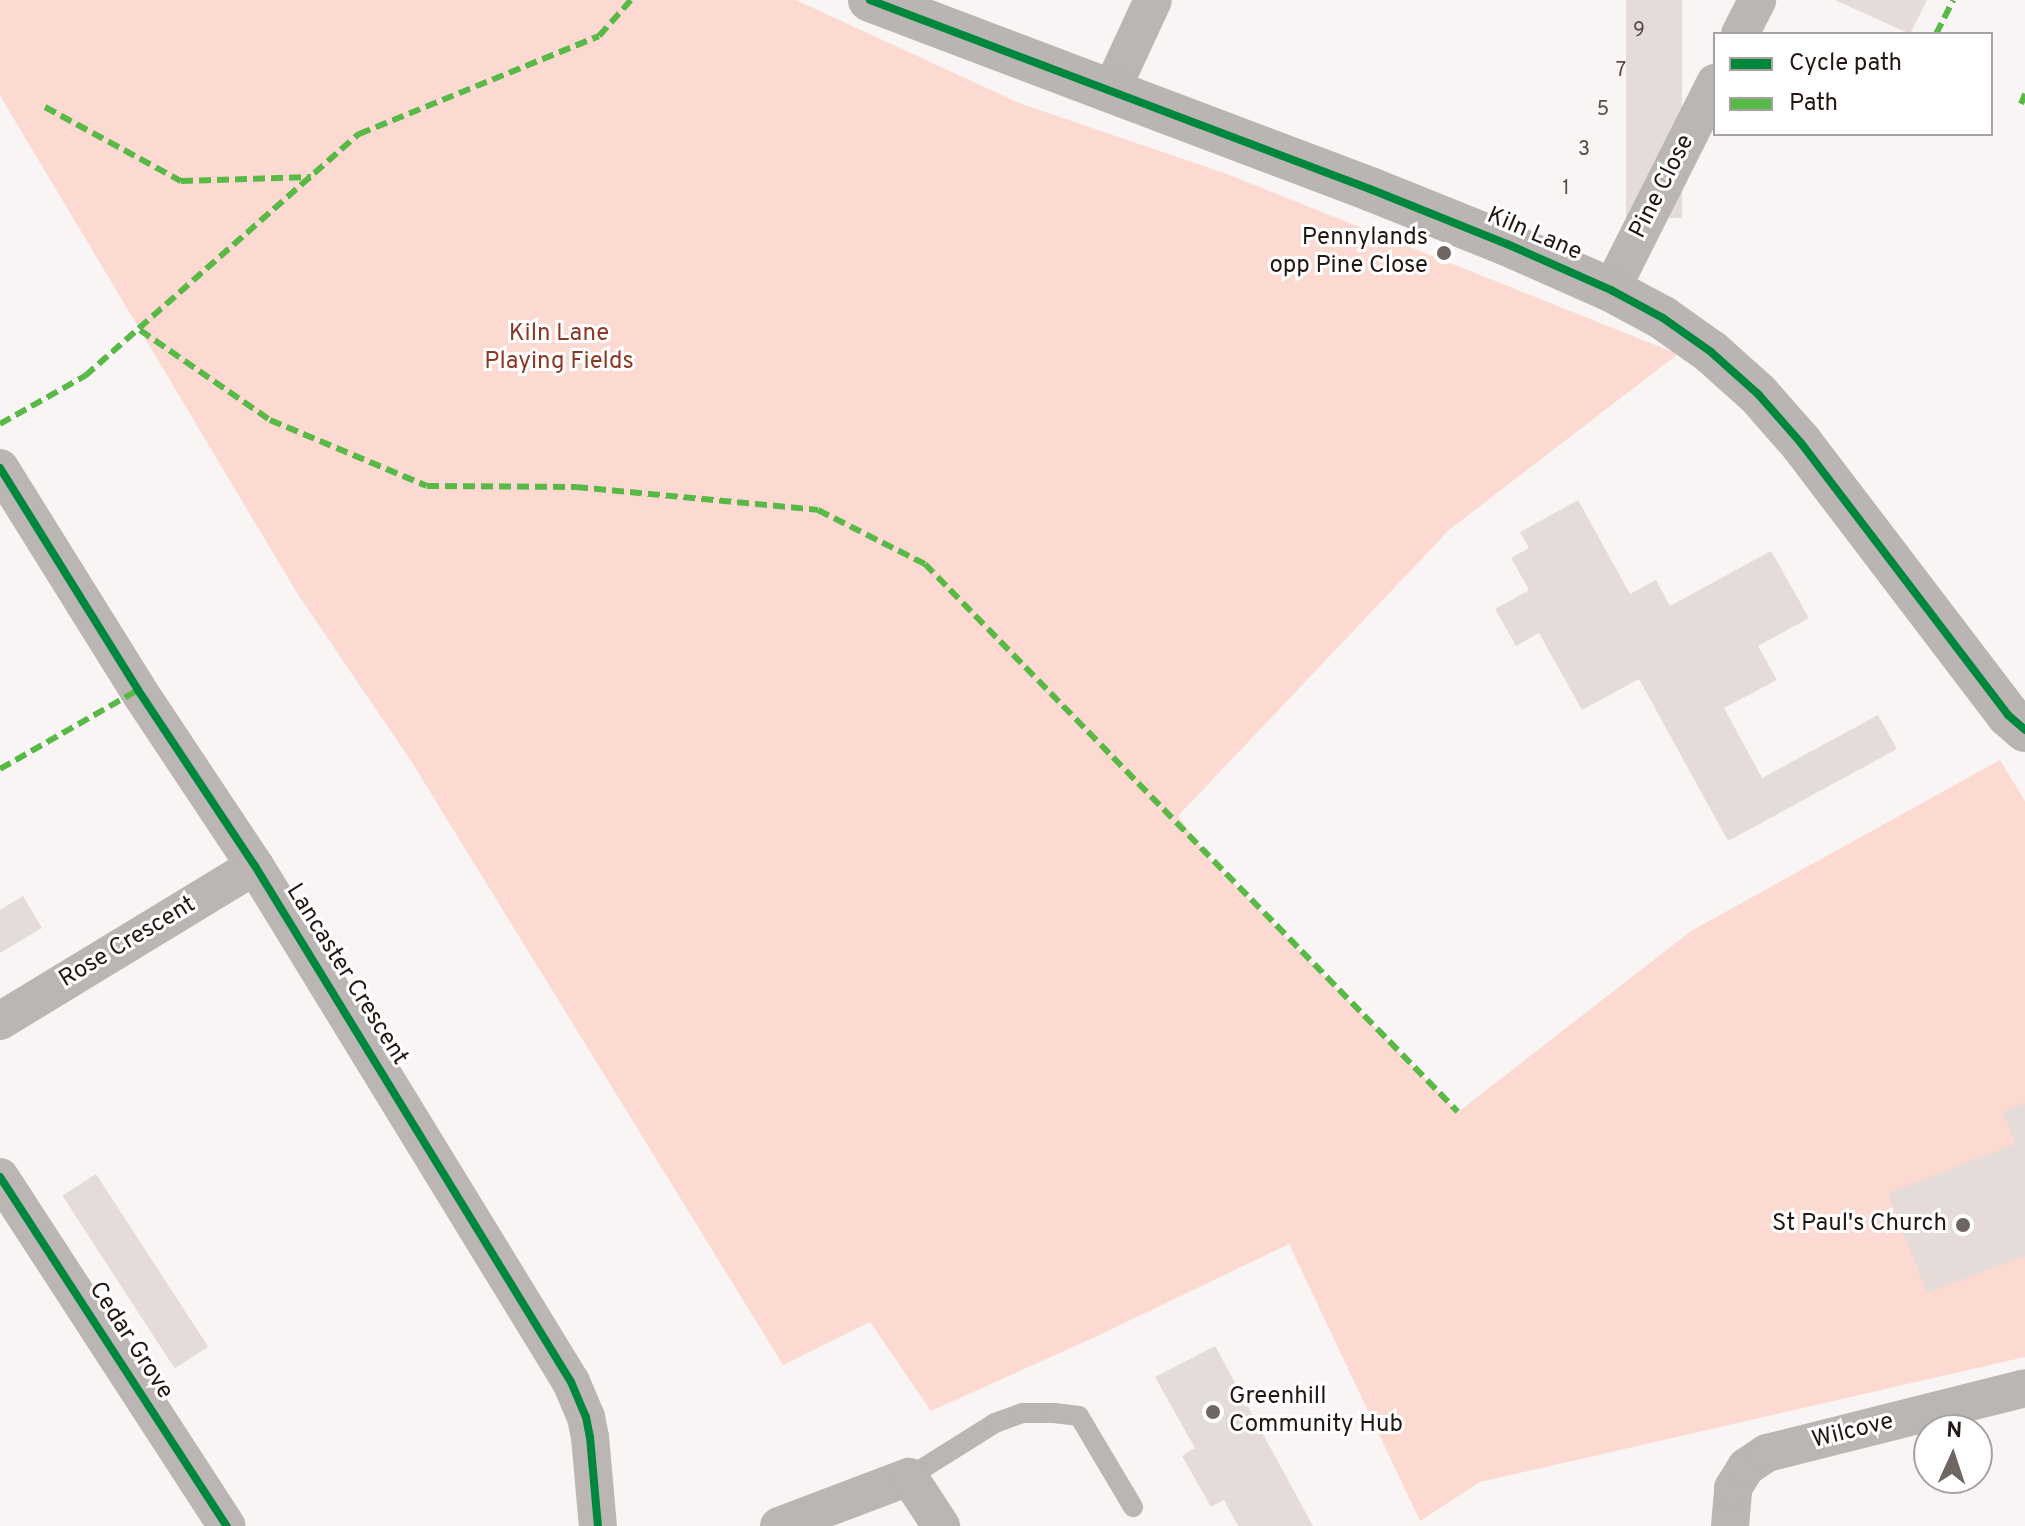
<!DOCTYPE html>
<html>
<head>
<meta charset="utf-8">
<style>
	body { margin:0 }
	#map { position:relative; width:2025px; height:1526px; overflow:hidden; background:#faf5f5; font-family:Overpass,sans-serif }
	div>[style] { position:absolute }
	.green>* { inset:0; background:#fcdad2 }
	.building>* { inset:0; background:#e5dbd9; transform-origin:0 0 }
	.lane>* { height:20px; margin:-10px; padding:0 10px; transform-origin:10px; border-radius:10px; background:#bbb5b4 }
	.street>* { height:38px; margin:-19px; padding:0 19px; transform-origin:19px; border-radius:19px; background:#bbb5b4 }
	.secondary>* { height:44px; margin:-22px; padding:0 22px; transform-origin:22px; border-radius:22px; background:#bab4b3 }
	.quiet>* { height:6px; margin-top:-3px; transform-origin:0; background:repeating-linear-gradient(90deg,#58b947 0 12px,transparent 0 18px) }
	.cycleway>* { height:8px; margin:-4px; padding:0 4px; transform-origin:4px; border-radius:4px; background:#00873e }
	.dots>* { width:22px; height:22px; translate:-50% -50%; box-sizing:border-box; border:4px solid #fff; border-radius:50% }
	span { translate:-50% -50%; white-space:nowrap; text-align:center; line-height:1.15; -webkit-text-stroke:6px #fff; paint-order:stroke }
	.number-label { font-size:20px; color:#574b48 }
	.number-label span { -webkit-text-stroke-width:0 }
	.street-label { font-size:24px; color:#241714 }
	.poi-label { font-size:24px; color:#241714 }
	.right { translate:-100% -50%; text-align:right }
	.left { translate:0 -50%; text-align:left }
	.park-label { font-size:24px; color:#8b3825 }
	.legend { position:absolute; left:1713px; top:32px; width:280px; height:104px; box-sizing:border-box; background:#fff; border:2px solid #a7a2a1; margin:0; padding:10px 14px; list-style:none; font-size:24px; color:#241714 }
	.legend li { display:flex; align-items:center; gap:16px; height:40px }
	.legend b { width:40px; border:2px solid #a7a2a1 }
	.north { position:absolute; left:1913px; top:1414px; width:80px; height:80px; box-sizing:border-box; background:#fff; border:2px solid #a7a2a1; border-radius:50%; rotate:3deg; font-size:22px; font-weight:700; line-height:32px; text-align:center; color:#241714 }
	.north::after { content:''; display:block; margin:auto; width:28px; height:36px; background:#6f6563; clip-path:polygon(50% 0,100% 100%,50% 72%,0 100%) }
</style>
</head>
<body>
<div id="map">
	<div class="green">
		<i style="clip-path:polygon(0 0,796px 0,1019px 103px,1227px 174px,1678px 354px,1449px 530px,1178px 816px,1212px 862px,1458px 1112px,1691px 931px,2000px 760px,2025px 801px,2025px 1357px,1480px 1482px,1420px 1521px,1289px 1244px,1093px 1338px,931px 1411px,870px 1322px,783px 1365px,411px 761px,297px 593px,5px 104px,0 95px)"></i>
	</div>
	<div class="building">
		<i style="left:1626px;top:0;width:56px;height:218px"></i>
		<i style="clip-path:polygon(1835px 0,1927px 0,1910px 34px)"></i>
		<i style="clip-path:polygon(1578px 500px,1630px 594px,1656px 580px,1670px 606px,1771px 551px,1809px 618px,1758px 646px,1777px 680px,1724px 708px,1762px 778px,1878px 715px,1897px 749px,1728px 841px,1639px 679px,1582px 710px,1539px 633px,1516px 646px,1495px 609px,1529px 590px,1511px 558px,1529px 548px,1520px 532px)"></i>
		<i style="clip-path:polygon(23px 896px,42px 928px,0 953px,0 910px)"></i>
		<i style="clip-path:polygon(2025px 1103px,2025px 1256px,1927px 1293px,1888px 1193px,2015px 1144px,2003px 1112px)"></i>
		<i style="left:96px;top:1174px;width:206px;height:40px;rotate:57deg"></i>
		<i style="clip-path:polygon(1215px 1346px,1313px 1526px,1238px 1526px,1224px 1500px,1211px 1507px,1182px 1456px,1195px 1448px,1155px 1377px)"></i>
	</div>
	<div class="lane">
		<i style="left:909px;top:1477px;width:102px;rotate:-32.1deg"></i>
		<i style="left:995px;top:1423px;width:29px;rotate:-20deg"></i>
		<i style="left:1022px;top:1413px;width:32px"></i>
		<i style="left:1054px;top:1413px;width:25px;rotate:7deg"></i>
		<i style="left:1079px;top:1416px;width:106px;rotate:59.3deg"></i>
	</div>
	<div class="street">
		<i style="left:1740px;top:34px;width:38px;rotate:-63deg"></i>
		<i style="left:1110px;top:93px;width:102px;rotate:-65.2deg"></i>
		<i style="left:1611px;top:290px;width:232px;rotate:-63.3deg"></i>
		<i style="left:0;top:468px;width:261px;rotate:58.1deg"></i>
		<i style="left:138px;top:690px;width:211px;rotate:56.4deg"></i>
		<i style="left:255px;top:866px;width:605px;rotate:58.52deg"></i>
		<i style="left:571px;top:1382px;width:38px;rotate:67deg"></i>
		<i style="left:586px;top:1417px;width:20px;rotate:79deg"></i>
		<i style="left:590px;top:1437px;width:89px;rotate:84.9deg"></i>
		<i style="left:0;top:1021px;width:298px;rotate:-31.3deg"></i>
		<i style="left:0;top:1177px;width:416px;rotate:57deg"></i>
		<i style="left:779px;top:1526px;width:139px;rotate:-20.7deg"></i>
		<i style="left:909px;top:1477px;width:59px;rotate:56.9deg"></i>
		<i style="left:1730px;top:1526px;width:38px;rotate:-85deg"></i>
		<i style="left:1733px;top:1488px;width:25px;rotate:-58deg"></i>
		<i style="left:1746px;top:1467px;width:25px;rotate:-34deg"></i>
		<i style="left:1767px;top:1453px;width:266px;rotate:-14.1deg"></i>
	</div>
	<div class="secondary">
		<i style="left:870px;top:0;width:535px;rotate:20.71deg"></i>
		<i style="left:1370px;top:189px;width:148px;rotate:21.9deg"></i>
		<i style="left:1507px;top:244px;width:114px;rotate:23.9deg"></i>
		<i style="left:1611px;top:290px;width:59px;rotate:28.3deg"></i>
		<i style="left:1663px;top:318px;width:59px;rotate:35.3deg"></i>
		<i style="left:1711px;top:352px;width:63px;rotate:41.8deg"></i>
		<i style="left:1758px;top:394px;width:65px;rotate:48.7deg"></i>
		<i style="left:1801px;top:443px;width:342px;rotate:52.7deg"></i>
		<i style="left:2008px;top:715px;width:23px;rotate:41deg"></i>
	</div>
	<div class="quiet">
		<i style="left:1936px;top:34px;width:38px;rotate:-63deg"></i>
		<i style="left:2021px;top:104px;width:11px;rotate:-68deg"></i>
		<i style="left:45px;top:107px;width:155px;rotate:28.6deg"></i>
		<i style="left:181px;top:181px;width:130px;rotate:-1.8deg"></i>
		<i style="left:140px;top:330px;width:158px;rotate:34.7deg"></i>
		<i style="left:270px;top:420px;width:170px;rotate:22.8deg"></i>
		<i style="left:427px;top:486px;width:149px;rotate:0.4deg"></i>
		<i style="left:576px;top:487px;width:243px;rotate:5.4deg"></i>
		<i style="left:818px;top:510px;width:120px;rotate:26.8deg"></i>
		<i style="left:925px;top:564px;width:764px;rotate:45.79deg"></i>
		<i style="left:0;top:424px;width:98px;rotate:-29.5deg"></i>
		<i style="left:85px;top:376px;width:366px;rotate:-41.5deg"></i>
		<i style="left:359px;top:134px;width:259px;rotate:-22.2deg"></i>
		<i style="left:599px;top:36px;width:48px;rotate:-48.4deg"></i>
		<i style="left:0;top:769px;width:159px;rotate:-29.8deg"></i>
	</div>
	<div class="cycleway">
		<i style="left:870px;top:0;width:535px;rotate:20.71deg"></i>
		<i style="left:1370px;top:189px;width:148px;rotate:21.9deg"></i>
		<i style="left:1507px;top:244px;width:114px;rotate:23.9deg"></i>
		<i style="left:1611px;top:290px;width:59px;rotate:28.3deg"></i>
		<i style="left:1663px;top:318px;width:59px;rotate:35.3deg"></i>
		<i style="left:1711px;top:352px;width:63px;rotate:41.8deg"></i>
		<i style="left:1758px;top:394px;width:65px;rotate:48.7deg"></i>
		<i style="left:1801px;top:443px;width:342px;rotate:52.7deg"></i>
		<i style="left:2008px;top:715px;width:23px;rotate:41deg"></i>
		<i style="left:0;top:468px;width:261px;rotate:58.1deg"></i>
		<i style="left:138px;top:690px;width:211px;rotate:56.4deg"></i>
		<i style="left:255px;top:866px;width:605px;rotate:58.52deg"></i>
		<i style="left:571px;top:1382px;width:38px;rotate:67deg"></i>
		<i style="left:586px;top:1417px;width:20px;rotate:79deg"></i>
		<i style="left:590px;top:1437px;width:89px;rotate:84.9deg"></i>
		<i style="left:0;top:1177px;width:416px;rotate:57deg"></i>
	</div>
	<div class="dots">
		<i style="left:1444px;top:253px;background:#6f6563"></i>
		<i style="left:1963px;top:1225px;background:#6f6563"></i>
		<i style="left:1213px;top:1412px;background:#6f6563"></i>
	</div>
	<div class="number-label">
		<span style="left:1639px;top:31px">9</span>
		<span style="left:1621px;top:71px">7</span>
		<span style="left:1603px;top:110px">5</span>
		<span style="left:1584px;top:150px">3</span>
		<span style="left:1566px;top:189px">1</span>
	</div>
	<div class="street-label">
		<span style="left:1663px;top:187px;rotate:-63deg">Pine Close</span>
		<span style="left:1534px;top:235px;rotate:23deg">Kiln Lane</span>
		<span style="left:128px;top:943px;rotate:-31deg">Rose Crescent</span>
		<span style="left:346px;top:975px;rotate:58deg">Lancaster Crescent</span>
		<span style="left:130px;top:1341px;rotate:57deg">Cedar Grove</span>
		<span style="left:1853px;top:1432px;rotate:-14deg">Wilcove</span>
	</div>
	<div class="poi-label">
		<span class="right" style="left:1428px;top:253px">Pennylands<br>opp Pine Close</span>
		<span class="right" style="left:1947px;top:1225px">St Paul's Church</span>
		<span class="left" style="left:1229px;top:1412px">Greenhill<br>Community Hub</span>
	</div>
	<div class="park-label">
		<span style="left:559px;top:349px">Kiln Lane<br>Playing Fields</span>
	</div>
	<ul class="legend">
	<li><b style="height:10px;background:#00873e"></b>Cycle path</li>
	<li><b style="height:10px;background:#58b947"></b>Path</li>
	</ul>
	<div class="north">N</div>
</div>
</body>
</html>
